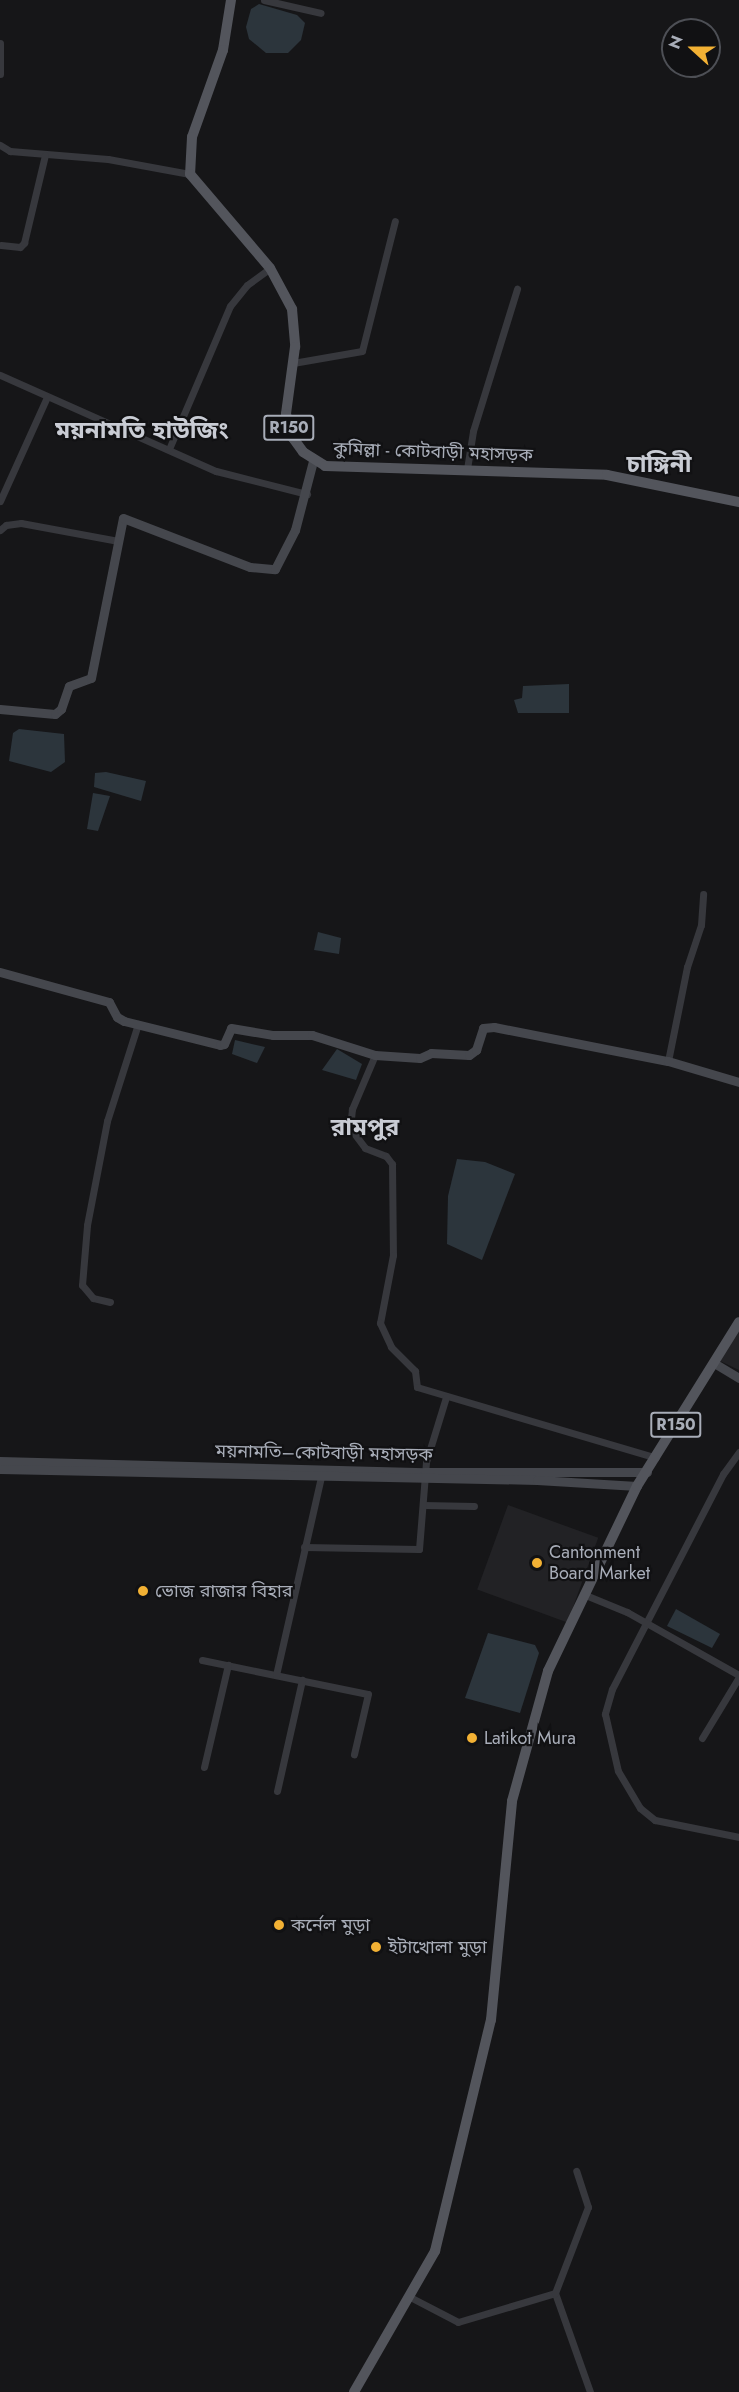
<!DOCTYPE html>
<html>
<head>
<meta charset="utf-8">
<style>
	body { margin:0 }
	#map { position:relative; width:739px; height:2392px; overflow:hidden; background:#161618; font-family:Jost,"Noto Sans Bengali",sans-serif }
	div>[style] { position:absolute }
	.built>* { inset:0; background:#222225; transform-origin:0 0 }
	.water>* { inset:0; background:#2c353c }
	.street>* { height:7px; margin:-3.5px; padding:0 3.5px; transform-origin:3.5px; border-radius:3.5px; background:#37383d }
	.secondary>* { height:9px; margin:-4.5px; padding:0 4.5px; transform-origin:4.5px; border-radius:4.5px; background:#45474d }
	.primary>* { height:10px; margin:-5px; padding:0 5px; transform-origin:5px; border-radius:5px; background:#53555c }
	.dots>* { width:16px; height:16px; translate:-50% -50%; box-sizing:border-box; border:3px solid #111113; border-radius:50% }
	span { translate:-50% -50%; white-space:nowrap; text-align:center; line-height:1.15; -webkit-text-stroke:4.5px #111113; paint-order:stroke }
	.shield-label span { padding:2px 4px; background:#111113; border:2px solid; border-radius:4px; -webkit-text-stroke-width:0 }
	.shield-label { font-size:16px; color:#a8adb8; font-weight:700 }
	.street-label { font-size:18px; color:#a8adb8 }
	.poi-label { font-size:18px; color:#a8adb8 }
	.left { translate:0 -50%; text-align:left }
	.district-label { font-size:24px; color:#c9ccd4; font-weight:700 }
	.north { position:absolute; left:661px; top:18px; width:60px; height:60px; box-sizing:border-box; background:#111113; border:2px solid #4d4f55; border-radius:50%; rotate:291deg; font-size:16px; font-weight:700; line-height:24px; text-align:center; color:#a8adb8 }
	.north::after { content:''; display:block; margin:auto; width:21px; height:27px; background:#f2b134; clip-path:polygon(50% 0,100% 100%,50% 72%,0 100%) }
</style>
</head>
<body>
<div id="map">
	<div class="built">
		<i style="clip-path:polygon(739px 1329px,739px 1370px,720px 1361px)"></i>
		<i style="left:508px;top:1505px;width:96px;height:90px;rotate:20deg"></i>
	</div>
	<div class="water">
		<i style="clip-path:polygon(259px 4px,297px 15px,305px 23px,301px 40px,288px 53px,266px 53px,249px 39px,246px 27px,251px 9px)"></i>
		<i style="clip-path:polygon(569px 684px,569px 713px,518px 713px,514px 700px,522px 698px,523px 686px)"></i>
		<i style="clip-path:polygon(19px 729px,64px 734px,65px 762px,51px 772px,9px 761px,13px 733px)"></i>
		<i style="clip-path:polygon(106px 772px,146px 781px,141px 801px,94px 787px,95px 773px)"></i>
		<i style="clip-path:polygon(93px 793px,110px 796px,98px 831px,87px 829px)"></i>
		<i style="clip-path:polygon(318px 932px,341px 938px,339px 954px,314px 950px)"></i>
		<i style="clip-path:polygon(235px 1040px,265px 1047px,257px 1063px,232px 1054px)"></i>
		<i style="clip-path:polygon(337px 1049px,362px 1064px,356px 1080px,322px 1070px)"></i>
		<i style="clip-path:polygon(457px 1159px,485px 1162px,515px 1174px,482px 1260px,447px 1244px,448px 1196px)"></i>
		<i style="clip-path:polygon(676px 1609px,720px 1634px,712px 1648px,667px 1626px)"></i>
		<i style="clip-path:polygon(488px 1633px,535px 1645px,539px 1653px,520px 1713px,465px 1698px)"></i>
	</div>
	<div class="street">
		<i style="left:264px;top:0;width:58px;rotate:12.8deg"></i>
		<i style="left:0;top:43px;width:31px;rotate:90deg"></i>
		<i style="left:0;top:145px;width:12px;rotate:31deg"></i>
		<i style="left:10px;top:151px;width:98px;rotate:4.7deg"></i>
		<i style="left:108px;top:159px;width:83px;rotate:10.4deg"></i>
		<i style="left:1px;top:245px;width:19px;rotate:6deg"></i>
		<i style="left:20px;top:247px;width:6px;rotate:-45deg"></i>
		<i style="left:24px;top:243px;width:90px;rotate:-76.6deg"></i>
		<i style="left:293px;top:363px;width:70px;rotate:-9.9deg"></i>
		<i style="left:362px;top:351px;width:134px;rotate:-75.8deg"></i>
		<i style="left:0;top:375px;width:236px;rotate:24deg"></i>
		<i style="left:216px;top:471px;width:94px;rotate:14.2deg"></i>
		<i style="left:169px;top:449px;width:155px;rotate:-66.9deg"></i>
		<i style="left:230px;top:306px;width:27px;rotate:-51deg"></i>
		<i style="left:247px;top:285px;width:29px;rotate:-36deg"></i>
		<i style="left:467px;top:469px;width:38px;rotate:-81deg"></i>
		<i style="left:473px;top:431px;width:149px;rotate:-72.8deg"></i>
		<i style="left:0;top:501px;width:114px;rotate:-65.7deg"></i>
		<i style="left:0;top:530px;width:8px;rotate:-40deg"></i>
		<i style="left:6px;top:525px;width:15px;rotate:-8deg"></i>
		<i style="left:21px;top:523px;width:99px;rotate:10.5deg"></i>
		<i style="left:375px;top:1055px;width:59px;rotate:113.1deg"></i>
		<i style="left:352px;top:1109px;width:19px;rotate:96deg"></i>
		<i style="left:350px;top:1128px;width:25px;rotate:53deg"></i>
		<i style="left:365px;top:1148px;width:22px;rotate:21deg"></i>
		<i style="left:386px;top:1156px;width:10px;rotate:53deg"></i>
		<i style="left:392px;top:1164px;width:91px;rotate:89.4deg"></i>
		<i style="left:393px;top:1255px;width:69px;rotate:100.8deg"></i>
		<i style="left:380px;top:1323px;width:26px;rotate:65deg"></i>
		<i style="left:391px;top:1347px;width:34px;rotate:45deg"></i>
		<i style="left:415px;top:1371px;width:16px;rotate:83deg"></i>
		<i style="left:417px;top:1387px;width:249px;rotate:16.5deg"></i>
		<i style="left:668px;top:1061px;width:96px;rotate:-78.6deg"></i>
		<i style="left:687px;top:967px;width:44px;rotate:-71.6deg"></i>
		<i style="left:701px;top:925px;width:31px;rotate:-86deg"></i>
		<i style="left:110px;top:1302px;width:17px;rotate:-167deg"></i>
		<i style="left:93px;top:1298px;width:17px;rotate:-130deg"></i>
		<i style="left:82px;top:1285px;width:60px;rotate:-85.2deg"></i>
		<i style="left:87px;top:1225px;width:106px;rotate:-79.1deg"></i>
		<i style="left:107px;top:1121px;width:102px;rotate:-72.3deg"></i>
		<i style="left:739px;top:1452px;width:27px;rotate:126deg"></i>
		<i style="left:723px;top:1474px;width:242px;rotate:117.3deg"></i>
		<i style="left:612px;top:1689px;width:26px;rotate:106deg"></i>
		<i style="left:605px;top:1714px;width:58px;rotate:77.2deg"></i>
		<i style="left:618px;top:1771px;width:43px;rotate:59.3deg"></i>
		<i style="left:640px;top:1808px;width:19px;rotate:39deg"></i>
		<i style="left:655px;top:1820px;width:86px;rotate:11.4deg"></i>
		<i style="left:423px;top:1505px;width:51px;rotate:1.1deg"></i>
		<i style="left:304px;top:1547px;width:115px;rotate:1deg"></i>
		<i style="left:419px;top:1549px;width:87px;rotate:-85.4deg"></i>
		<i style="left:426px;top:1462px;width:68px;rotate:-72.9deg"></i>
		<i style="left:583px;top:1594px;width:48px;rotate:22.2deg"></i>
		<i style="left:627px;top:1612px;width:129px;rotate:29.4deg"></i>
		<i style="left:202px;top:1660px;width:169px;rotate:11.6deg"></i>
		<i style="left:368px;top:1694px;width:62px;rotate:103.1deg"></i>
		<i style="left:276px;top:1675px;width:203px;rotate:-77.2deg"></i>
		<i style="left:702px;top:1738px;width:71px;rotate:-58.8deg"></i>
		<i style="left:204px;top:1767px;width:105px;rotate:-76.8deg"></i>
		<i style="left:277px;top:1791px;width:114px;rotate:-77.3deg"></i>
		<i style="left:555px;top:2293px;width:105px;rotate:70.5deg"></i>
		<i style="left:410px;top:2297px;width:54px;rotate:27.5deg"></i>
		<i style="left:458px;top:2322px;width:101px;rotate:-16.6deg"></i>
		<i style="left:555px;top:2293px;width:92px;rotate:-69deg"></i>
		<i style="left:588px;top:2207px;width:38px;rotate:-108deg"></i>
	</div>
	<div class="secondary">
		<i style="left:0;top:709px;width:55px;rotate:5.2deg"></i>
		<i style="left:55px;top:714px;width:8px;rotate:-40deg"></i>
		<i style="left:61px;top:709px;width:24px;rotate:-71deg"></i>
		<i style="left:69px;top:686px;width:23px;rotate:-20deg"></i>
		<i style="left:91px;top:678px;width:163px;rotate:-78.7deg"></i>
		<i style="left:123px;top:518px;width:136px;rotate:21.1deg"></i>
		<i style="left:250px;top:567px;width:25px;rotate:5deg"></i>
		<i style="left:275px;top:569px;width:44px;rotate:-62.9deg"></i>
		<i style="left:295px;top:530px;width:71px;rotate:-75.4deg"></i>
		<i style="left:0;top:972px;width:113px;rotate:15.4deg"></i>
		<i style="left:109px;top:1002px;width:17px;rotate:62deg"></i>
		<i style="left:117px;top:1017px;width:8px;rotate:30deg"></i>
		<i style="left:124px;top:1021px;width:99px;rotate:14deg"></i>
		<i style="left:220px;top:1045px;width:4px;rotate:-14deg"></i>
		<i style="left:224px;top:1044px;width:17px;rotate:-66deg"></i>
		<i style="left:231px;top:1028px;width:43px;rotate:9.5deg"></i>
		<i style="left:273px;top:1035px;width:39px"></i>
		<i style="left:312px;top:1035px;width:66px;rotate:17.6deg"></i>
		<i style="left:375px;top:1055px;width:45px;rotate:3.8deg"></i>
		<i style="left:420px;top:1058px;width:12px;rotate:-24deg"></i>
		<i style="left:431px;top:1053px;width:38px;rotate:3deg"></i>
		<i style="left:469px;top:1055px;width:9px;rotate:-36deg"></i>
		<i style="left:476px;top:1050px;width:23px;rotate:-72deg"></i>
		<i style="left:483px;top:1028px;width:11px;rotate:-5deg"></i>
		<i style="left:494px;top:1027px;width:177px;rotate:11.1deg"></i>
		<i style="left:668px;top:1061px;width:74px;rotate:16.5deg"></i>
		<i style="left:714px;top:1363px;width:29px;rotate:31deg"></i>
		<i style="left:0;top:1461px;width:425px;rotate:1.5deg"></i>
		<i style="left:425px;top:1472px;width:222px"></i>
		<i style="left:0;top:1469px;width:537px;rotate:1.17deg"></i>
		<i style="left:537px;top:1480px;width:100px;rotate:3.4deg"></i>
	</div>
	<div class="primary">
		<i style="left:231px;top:0;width:51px;rotate:99.1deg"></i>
		<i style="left:223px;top:50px;width:92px;rotate:109.6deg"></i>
		<i style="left:192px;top:137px;width:37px;rotate:93deg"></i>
		<i style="left:190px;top:174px;width:123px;rotate:49.6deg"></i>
		<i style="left:270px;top:268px;width:47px;rotate:61.8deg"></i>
		<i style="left:292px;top:309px;width:38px;rotate:85deg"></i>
		<i style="left:295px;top:347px;width:68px;rotate:97.7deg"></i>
		<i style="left:286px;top:414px;width:25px;rotate:74deg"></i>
		<i style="left:293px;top:438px;width:17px;rotate:54deg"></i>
		<i style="left:303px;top:452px;width:26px;rotate:32deg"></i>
		<i style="left:325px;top:466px;width:282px;rotate:1.8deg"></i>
		<i style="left:607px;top:475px;width:135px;rotate:11.6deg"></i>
		<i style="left:354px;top:2392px;width:163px;rotate:-60.1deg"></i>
		<i style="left:435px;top:2251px;width:238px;rotate:-76.4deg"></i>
		<i style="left:491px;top:2020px;width:220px;rotate:-84.5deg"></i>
		<i style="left:512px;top:1801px;width:135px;rotate:-74.5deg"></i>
		<i style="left:548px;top:1671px;width:205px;rotate:-64.3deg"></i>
		<i style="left:637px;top:1486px;width:193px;rotate:-58.1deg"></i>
	</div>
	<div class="dots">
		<i style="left:537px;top:1563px;background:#f2b134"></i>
		<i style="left:143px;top:1591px;background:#f2b134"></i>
		<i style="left:472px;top:1738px;background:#f2b134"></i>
		<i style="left:279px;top:1925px;background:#f2b134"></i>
		<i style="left:376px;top:1947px;background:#f2b134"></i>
	</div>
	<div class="shield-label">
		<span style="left:289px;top:428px">R150</span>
		<span style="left:676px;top:1425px">R150</span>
	</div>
	<div class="street-label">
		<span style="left:433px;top:452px;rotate:2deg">কুমিল্লা - কোটবাড়ী মহাসড়ক</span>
		<span style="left:324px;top:1453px;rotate:1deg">ময়নামতি–কোটবাড়ী মহাসড়ক</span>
	</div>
	<div class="poi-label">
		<span class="left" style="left:549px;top:1563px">Cantonment<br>Board Market</span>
		<span class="left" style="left:155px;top:1591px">ভোজ রাজার বিহার</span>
		<span class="left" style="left:484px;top:1738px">Latikot Mura</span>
		<span class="left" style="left:291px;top:1925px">কর্নেল মুড়া</span>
		<span class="left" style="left:388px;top:1947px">ইটাখোলা মুড়া</span>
	</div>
	<div class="district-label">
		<span style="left:142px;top:430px">ময়নামতি হাউজিং</span>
		<span style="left:659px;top:464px">চাঙ্গিনী</span>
		<span style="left:365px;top:1127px">রামপুর</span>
	</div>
	<div class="north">N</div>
</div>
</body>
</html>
